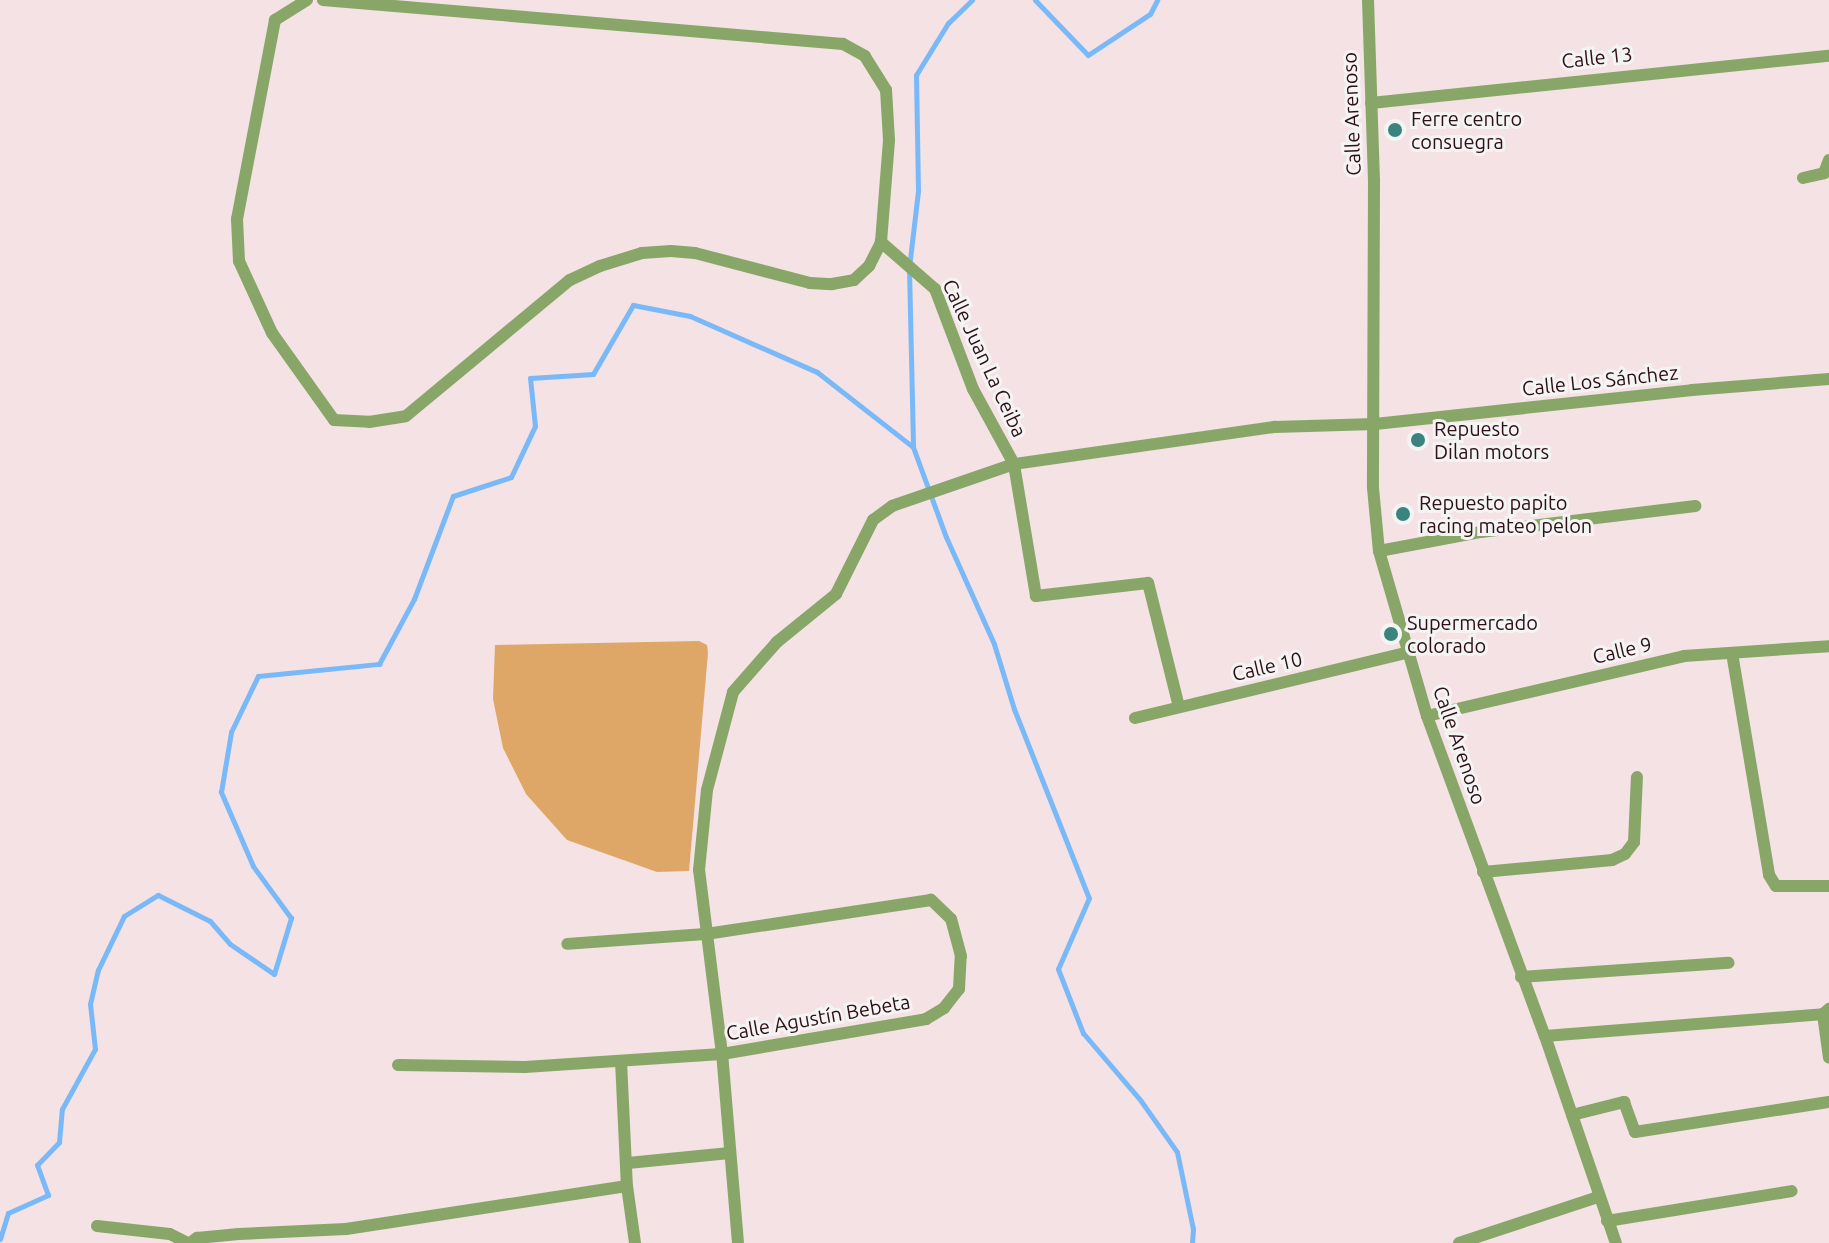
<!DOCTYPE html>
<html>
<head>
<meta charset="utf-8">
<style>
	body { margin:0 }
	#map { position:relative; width:1829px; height:1243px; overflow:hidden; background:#f4e2e4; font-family:Ubuntu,sans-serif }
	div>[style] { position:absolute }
	.green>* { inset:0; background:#dfa767 }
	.stream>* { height:5px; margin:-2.5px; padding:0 2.5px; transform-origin:2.5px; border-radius:2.5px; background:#7ab9f8 }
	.street>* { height:12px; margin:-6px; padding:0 6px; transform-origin:6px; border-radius:6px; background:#89a669 }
	.dots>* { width:22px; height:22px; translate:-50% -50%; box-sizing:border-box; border:4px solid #f4f4f4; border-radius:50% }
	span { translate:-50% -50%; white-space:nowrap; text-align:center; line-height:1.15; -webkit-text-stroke:6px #f4f4f4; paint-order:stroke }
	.street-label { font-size:20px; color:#2e1016 }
	.poi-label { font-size:20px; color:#2e1016 }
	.left { translate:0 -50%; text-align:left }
</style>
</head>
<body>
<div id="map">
	<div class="green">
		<i style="clip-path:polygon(699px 641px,707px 645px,708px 653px,689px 871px,657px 872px,567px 840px,526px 794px,503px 748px,493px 699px,495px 645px)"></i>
	</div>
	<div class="stream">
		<i style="left:972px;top:0;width:33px;rotate:136deg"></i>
		<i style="left:948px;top:23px;width:61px;rotate:121.6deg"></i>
		<i style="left:916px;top:75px;width:116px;rotate:89deg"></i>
		<i style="left:918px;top:191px;width:78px;rotate:96.7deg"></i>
		<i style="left:909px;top:268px;width:179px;rotate:88.7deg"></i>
		<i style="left:913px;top:447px;width:96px;rotate:69.9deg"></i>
		<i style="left:946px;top:537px;width:117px;rotate:65.8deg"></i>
		<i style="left:994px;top:644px;width:68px;rotate:72.9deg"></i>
		<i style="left:1014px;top:709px;width:203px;rotate:68.4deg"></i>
		<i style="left:1089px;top:898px;width:77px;rotate:113.6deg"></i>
		<i style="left:1058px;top:969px;width:69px;rotate:68.7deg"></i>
		<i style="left:1083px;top:1033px;width:89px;rotate:49.5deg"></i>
		<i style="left:1141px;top:1101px;width:62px;rotate:54.8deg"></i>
		<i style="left:1177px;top:1152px;width:79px;rotate:78.3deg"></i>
		<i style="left:1193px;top:1229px;width:14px;rotate:94deg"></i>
		<i style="left:1035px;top:0;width:76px;rotate:46.1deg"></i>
		<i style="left:1088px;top:55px;width:74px;rotate:-33.5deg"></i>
		<i style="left:1150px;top:14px;width:16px;rotate:-63deg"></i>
		<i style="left:0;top:1239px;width:27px;rotate:-73deg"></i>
		<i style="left:8px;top:1213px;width:44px;rotate:-24.2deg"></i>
		<i style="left:48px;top:1195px;width:32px;rotate:-110deg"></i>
		<i style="left:37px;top:1165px;width:32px;rotate:-46deg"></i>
		<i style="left:59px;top:1142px;width:33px;rotate:-85deg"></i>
		<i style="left:62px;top:1109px;width:68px;rotate:-61.2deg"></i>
		<i style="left:95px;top:1049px;width:45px;rotate:-96.3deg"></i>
		<i style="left:90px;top:1004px;width:35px;rotate:-77deg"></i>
		<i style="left:98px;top:970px;width:60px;rotate:-64.3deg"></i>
		<i style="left:124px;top:916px;width:40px;rotate:-32deg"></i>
		<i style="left:158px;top:895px;width:58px;rotate:26.6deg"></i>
		<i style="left:210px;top:921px;width:30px;rotate:49deg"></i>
		<i style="left:230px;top:944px;width:53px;rotate:34.3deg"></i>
		<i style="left:274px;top:974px;width:59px;rotate:-73.1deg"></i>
		<i style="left:291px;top:918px;width:64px;rotate:-126.2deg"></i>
		<i style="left:253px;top:866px;width:81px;rotate:-113.4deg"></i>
		<i style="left:221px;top:792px;width:61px;rotate:-80.5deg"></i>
		<i style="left:231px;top:732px;width:62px;rotate:-64.3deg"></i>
		<i style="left:258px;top:676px;width:122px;rotate:-5.7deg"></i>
		<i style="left:379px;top:664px;width:74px;rotate:-61.7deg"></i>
		<i style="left:414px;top:599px;width:110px;rotate:-69.3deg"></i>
		<i style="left:453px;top:496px;width:61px;rotate:-18.1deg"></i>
		<i style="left:511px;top:477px;width:56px;rotate:-64.8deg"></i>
		<i style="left:535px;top:426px;width:48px;rotate:-95.9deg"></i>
		<i style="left:530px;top:378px;width:63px;rotate:-3.6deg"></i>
		<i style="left:593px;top:374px;width:80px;rotate:-59.9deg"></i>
		<i style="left:633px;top:305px;width:58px;rotate:10.9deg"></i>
		<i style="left:690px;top:316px;width:139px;rotate:23.8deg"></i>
		<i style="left:817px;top:372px;width:122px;rotate:38deg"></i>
	</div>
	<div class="street">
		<i style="left:307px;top:0;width:38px;rotate:148deg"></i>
		<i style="left:275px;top:20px;width:203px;rotate:100.8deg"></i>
		<i style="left:237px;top:219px;width:42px;rotate:87.3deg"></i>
		<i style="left:239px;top:261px;width:79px;rotate:65.4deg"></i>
		<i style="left:272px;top:333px;width:107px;rotate:54.5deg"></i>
		<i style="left:334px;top:420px;width:35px;rotate:3deg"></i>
		<i style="left:369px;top:422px;width:37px;rotate:-9deg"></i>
		<i style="left:406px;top:416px;width:213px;rotate:-39.7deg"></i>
		<i style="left:570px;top:280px;width:33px;rotate:-25deg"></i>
		<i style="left:600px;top:266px;width:44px;rotate:-17.2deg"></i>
		<i style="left:642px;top:253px;width:29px;rotate:-4deg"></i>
		<i style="left:671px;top:251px;width:24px;rotate:5deg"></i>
		<i style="left:695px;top:253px;width:119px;rotate:14.6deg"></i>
		<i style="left:810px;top:283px;width:22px;rotate:3deg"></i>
		<i style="left:832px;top:284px;width:22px;rotate:-10deg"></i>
		<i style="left:854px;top:280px;width:21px;rotate:-43deg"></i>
		<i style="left:869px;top:266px;width:27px;rotate:-63deg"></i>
		<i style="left:881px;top:242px;width:102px;rotate:-85.5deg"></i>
		<i style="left:889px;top:140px;width:50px;rotate:-93.4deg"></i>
		<i style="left:886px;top:90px;width:40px;rotate:-122deg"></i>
		<i style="left:865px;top:56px;width:25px;rotate:-151deg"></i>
		<i style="left:843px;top:44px;width:522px;rotate:-175.16deg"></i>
		<i style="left:1368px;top:0;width:181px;rotate:88.1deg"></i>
		<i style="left:1374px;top:181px;width:307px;rotate:90.2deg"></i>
		<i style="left:1373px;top:488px;width:63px;rotate:84.6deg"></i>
		<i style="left:1379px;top:551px;width:172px;rotate:73.8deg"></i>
		<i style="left:1427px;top:716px;width:341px;rotate:69.8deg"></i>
		<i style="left:1545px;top:1036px;width:219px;rotate:71.1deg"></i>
		<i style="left:1371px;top:103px;width:460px;rotate:-5.9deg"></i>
		<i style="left:1803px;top:178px;width:22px;rotate:-13deg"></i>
		<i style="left:1824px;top:173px;width:14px;rotate:-69deg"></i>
		<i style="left:1379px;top:551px;width:104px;rotate:-10.6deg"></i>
		<i style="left:1481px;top:532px;width:216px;rotate:-6.9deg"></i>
		<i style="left:1732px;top:653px;width:225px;rotate:80.5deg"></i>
		<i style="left:1769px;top:875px;width:13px;rotate:58deg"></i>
		<i style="left:1776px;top:886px;width:53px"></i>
		<i style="left:1179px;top:707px;width:128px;rotate:-104deg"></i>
		<i style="left:1148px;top:583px;width:113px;rotate:173.4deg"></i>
		<i style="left:1036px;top:596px;width:134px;rotate:-99.5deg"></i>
		<i style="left:1014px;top:464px;width:264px;rotate:-8.1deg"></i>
		<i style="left:1275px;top:427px;width:100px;rotate:-1.7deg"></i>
		<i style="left:1375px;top:424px;width:319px;rotate:-6.1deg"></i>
		<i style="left:1692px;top:390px;width:137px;rotate:-4.6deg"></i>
		<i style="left:1427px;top:716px;width:264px;rotate:-13.1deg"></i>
		<i style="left:1684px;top:656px;width:145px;rotate:-3.9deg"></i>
		<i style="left:1135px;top:718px;width:282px;rotate:-13.5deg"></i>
		<i style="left:1483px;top:872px;width:130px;rotate:-5.3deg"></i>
		<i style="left:1612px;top:860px;width:14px;rotate:-25deg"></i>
		<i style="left:1625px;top:854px;width:15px;rotate:-53deg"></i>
		<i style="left:1634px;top:842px;width:65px;rotate:-87.4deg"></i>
		<i style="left:1521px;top:977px;width:208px;rotate:-3.9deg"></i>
		<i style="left:1823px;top:1014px;width:44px;rotate:82.2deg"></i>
		<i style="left:1545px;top:1036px;width:279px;rotate:-4.5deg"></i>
		<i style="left:1823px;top:1014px;width:8px;rotate:-40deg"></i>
		<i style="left:621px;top:1061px;width:125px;rotate:87.3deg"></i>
		<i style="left:627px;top:1186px;width:58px;rotate:82deg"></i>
		<i style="left:398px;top:1065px;width:127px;rotate:0.9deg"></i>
		<i style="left:525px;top:1067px;width:197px;rotate:-3.8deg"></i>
		<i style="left:722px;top:1054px;width:207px;rotate:-9.7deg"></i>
		<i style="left:926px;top:1019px;width:21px;rotate:-31deg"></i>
		<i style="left:944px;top:1008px;width:24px;rotate:-52deg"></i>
		<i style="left:959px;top:989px;width:33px;rotate:-87deg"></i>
		<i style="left:961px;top:956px;width:38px;rotate:-105deg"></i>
		<i style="left:951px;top:919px;width:28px;rotate:-136deg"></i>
		<i style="left:931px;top:900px;width:229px;rotate:171.4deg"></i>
		<i style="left:705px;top:934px;width:138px;rotate:175.9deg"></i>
		<i style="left:1572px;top:1115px;width:54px;rotate:-14deg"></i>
		<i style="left:1624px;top:1102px;width:32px;rotate:70deg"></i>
		<i style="left:1635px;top:1132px;width:196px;rotate:-8.8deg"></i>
		<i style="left:628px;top:1163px;width:102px;rotate:-5.6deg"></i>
		<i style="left:1607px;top:1221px;width:187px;rotate:-9.2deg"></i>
		<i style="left:97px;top:1226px;width:73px;rotate:6.3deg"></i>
		<i style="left:170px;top:1234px;width:20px;rotate:27deg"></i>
		<i style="left:190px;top:1243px;width:9px;rotate:-36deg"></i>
		<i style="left:197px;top:1238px;width:42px;rotate:-5.4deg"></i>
		<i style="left:239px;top:1234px;width:107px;rotate:-2.7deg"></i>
		<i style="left:346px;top:1229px;width:284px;rotate:-8.7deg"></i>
		<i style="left:738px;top:1243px;width:190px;rotate:-94.8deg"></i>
		<i style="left:722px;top:1054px;width:185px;rotate:-97.1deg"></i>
		<i style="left:699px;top:870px;width:80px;rotate:-84.3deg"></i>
		<i style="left:707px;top:790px;width:101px;rotate:-75.1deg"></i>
		<i style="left:733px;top:692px;width:67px;rotate:-48.7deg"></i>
		<i style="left:777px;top:642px;width:76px;rotate:-39.1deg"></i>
		<i style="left:836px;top:594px;width:83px;rotate:-63.4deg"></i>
		<i style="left:873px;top:520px;width:24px;rotate:-36deg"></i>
		<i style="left:892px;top:506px;width:129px;rotate:-19deg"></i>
		<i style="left:1014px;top:464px;width:85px;rotate:-118.7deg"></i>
		<i style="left:973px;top:389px;width:107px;rotate:-110.8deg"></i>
		<i style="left:935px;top:289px;width:72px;rotate:-139deg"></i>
		<i style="left:1459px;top:1243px;width:146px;rotate:-18.3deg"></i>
	</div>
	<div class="dots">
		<i style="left:1395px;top:130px;background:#3b837e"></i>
		<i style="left:1418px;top:440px;background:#3b837e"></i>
		<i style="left:1403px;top:514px;background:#3b837e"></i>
		<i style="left:1391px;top:634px;background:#3b837e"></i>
	</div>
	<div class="street-label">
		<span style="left:1597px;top:57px;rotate:-6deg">Calle 13</span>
		<span style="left:1351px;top:114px;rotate:-92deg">Calle Arenoso</span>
		<span style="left:985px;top:358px;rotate:65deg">Calle Juan La Ceiba</span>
		<span style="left:1600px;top:380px;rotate:-6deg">Calle Los Sánchez</span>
		<span style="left:1622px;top:650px;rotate:-13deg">Calle 9</span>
		<span style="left:1267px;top:666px;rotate:-13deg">Calle 10</span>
		<span style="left:1460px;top:745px;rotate:71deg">Calle Arenoso</span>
		<span style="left:818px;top:1017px;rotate:-10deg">Calle Agustín Bebeta</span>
	</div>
	<div class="poi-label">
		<span class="left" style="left:1411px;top:130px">Ferre centro<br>consuegra</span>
		<span class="left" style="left:1434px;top:440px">Repuesto<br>Dilan motors</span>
		<span class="left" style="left:1419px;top:514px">Repuesto papito<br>racing mateo pelon</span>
		<span class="left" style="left:1407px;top:634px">Supermercado<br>colorado</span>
	</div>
</div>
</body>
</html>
